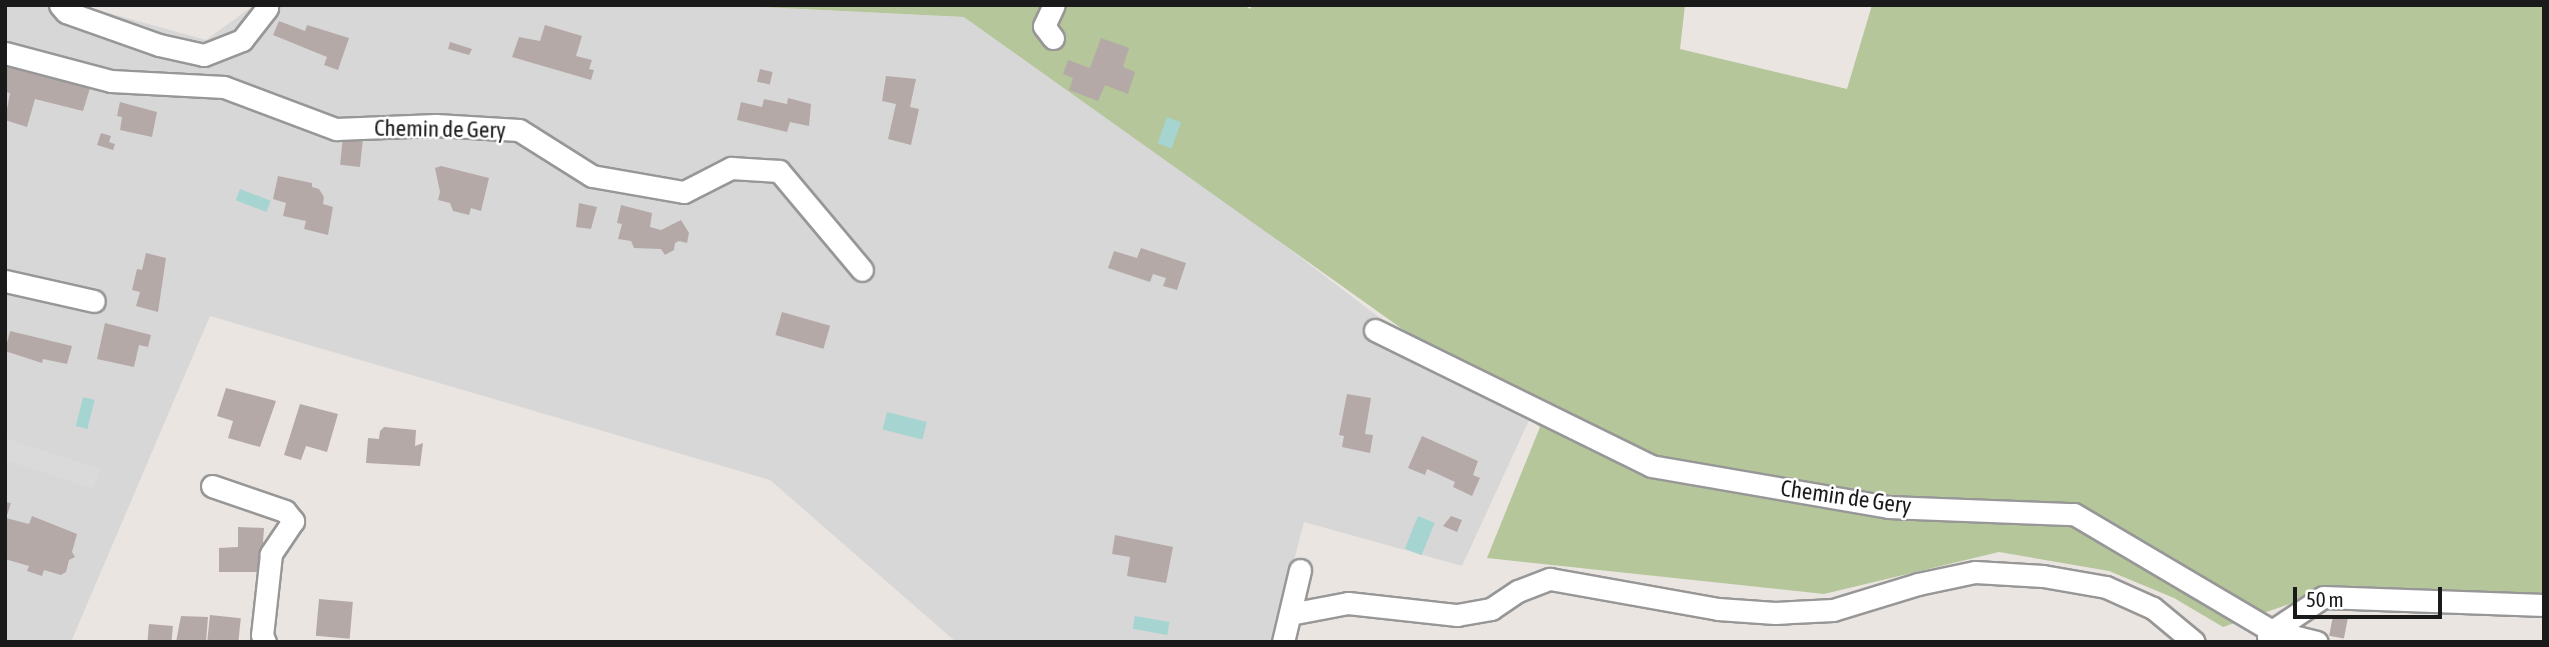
<!DOCTYPE html>
<html>
<head>
<meta charset="utf-8">
<style>
	body { margin:0 }
	#map { position:relative; width:2549px; height:647px; overflow:hidden; background:#ebe5e1; font-family:"Asap Condensed",sans-serif }
	div>[style] { position:absolute }
	.residential>* { inset:0; background:#d8d7d8 }
	.forest>* { inset:0; background:#b4c69a }
	.parking>* { inset:0; background:#dadada; transform-origin:0 0 }
	.water>* { inset:0; background:#a6d4d0; transform-origin:0 0 }
	.building>* { inset:0; background:#b4a9a7; transform-origin:0 0 }
	.roads { filter:drop-shadow(2px 0 #979797) drop-shadow(-2px 0 #979797) drop-shadow(0 2px #979797) drop-shadow(0 -2px #979797) }
	.minor>* { height:21px; margin:-10.5px; padding:0 10.5px; transform-origin:10.5px; border-radius:10.5px; background:#fff }
	span { translate:-50% -50%; white-space:nowrap; text-align:center; line-height:1.15; -webkit-text-stroke:5px #fff; paint-order:stroke }
	.street-label { font-size:23px; color:#1a1a1a }
	.frame { position:absolute; inset:0; border:7px solid #1a1a1a; pointer-events:none }
	.scale { position:absolute; left:2293px; top:587px; width:149px; height:32px; box-sizing:border-box; border:4px solid #1a1a1a; border-top:0; padding-left:9px; font-size:21px; line-height:24px; white-space:nowrap; color:#1a1a1a; -webkit-text-stroke:5px #fff; paint-order:stroke }
</style>
</head>
<body>
<div id="map">
	<div class="residential">
		<i style="clip-path:polygon(5px 5px,80px 5px,206px 40px,254px 5px,723px 5px,963px 17px,975px 5px,1244px 5px,1212px 190px,1384px 321px,1531px 416px,1462px 566px,1304px 522px,1273px 642px,956px 642px,770px 480px,210px 316px,71px 642px,5px 642px)"></i>
	</div>
	<div class="forest">
		<i style="clip-path:polygon(723px 5px,1244px 5px,1250px 9px,1253px 5px,1685px 5px,1680px 49px,1847px 89px,1872px 5px,2544px 5px,2544px 595px,2321px 593px,2223px 627px,2174px 598px,2109px 571px,1999px 552px,1824px 594px,1487px 558px,1540px 427px,964px 17px)"></i>
	</div>
	<div class="parking">
		<i style="left:5px;top:438px;width:100px;height:21px;rotate:18deg"></i>
	</div>
	<div class="water">
		<i style="left:1167px;top:117px;width:15px;height:28px;rotate:20deg"></i>
		<i style="left:240px;top:189px;width:33px;height:12px;rotate:21deg"></i>
		<i style="left:83px;top:397px;width:12px;height:30px;rotate:14deg"></i>
		<i style="left:887px;top:412px;width:41px;height:18px;rotate:14deg"></i>
		<i style="left:1418px;top:516px;width:18px;height:35px;rotate:22deg"></i>
		<i style="left:1135px;top:616px;width:35px;height:13px;rotate:10deg"></i>
	</div>
	<div class="building">
		<i style="clip-path:polygon(279px 21px,305px 31px,307px 25px,349px 38px,338px 70px,324px 65px,327px 57px,273px 35px)"></i>
		<i style="clip-path:polygon(545px 25px,582px 36px,576px 56px,592px 60px,589px 69px,594px 70px,591px 80px,512px 57px,519px 37px,540px 41px)"></i>
		<i style="clip-path:polygon(1101px 38px,1129px 48px,1123px 67px,1135px 72px,1128px 94px,1105px 85px,1098px 101px,1069px 90px,1073px 78px,1063px 74px,1068px 60px,1090px 68px)"></i>
		<i style="clip-path:polygon(450px 42px,472px 49px,469px 55px,448px 49px)"></i>
		<i style="clip-path:polygon(5px 64px,90px 88px,83px 111px,35px 99px,27px 127px,5px 120px,10px 93px,5px 92px)"></i>
		<i style="left:760px;top:69px;width:13px;height:13px;rotate:13deg"></i>
		<i style="clip-path:polygon(886px 76px,916px 79px,910px 107px,919px 109px,911px 145px,888px 139px,896px 104px,882px 101px)"></i>
		<i style="clip-path:polygon(788px 98px,811px 104px,809px 126px,790px 122px,787px 132px,737px 120px,741px 102px,762px 107px,764px 99px,787px 104px)"></i>
		<i style="clip-path:polygon(120px 102px,157px 112px,152px 137px,120px 130px,122px 117px,117px 116px)"></i>
		<i style="clip-path:polygon(101px 133px,111px 136px,109px 142px,115px 144px,113px 150px,97px 145px)"></i>
		<i style="left:343px;top:137px;width:20px;height:28px;rotate:6deg"></i>
		<i style="clip-path:polygon(441px 166px,489px 178px,481px 211px,471px 208px,469px 215px,453px 211px,450px 203px,438px 200px,440px 192px,435px 168px)"></i>
		<i style="clip-path:polygon(278px 176px,312px 183px,312px 187px,319px 189px,324px 197px,323px 204px,333px 207px,328px 235px,304px 229px,306px 221px,283px 216px,286px 203px,273px 199px)"></i>
		<i style="clip-path:polygon(579px 203px,597px 207px,591px 229px,576px 227px)"></i>
		<i style="clip-path:polygon(621px 205px,652px 213px,650px 227px,661px 230px,681px 220px,689px 233px,687px 243px,679px 241px,675px 243px,674px 250px,665px 255px,661px 249px,634px 248px,631px 241px,618px 239px,622px 224px,617px 223px)"></i>
		<i style="clip-path:polygon(1141px 248px,1186px 263px,1177px 290px,1163px 286px,1166px 278px,1153px 274px,1150px 282px,1108px 268px,1114px 251px,1137px 258px)"></i>
		<i style="clip-path:polygon(146px 253px,166px 258px,158px 312px,136px 306px,140px 292px,132px 290px,137px 269px,142px 270px)"></i>
		<i style="left:782px;top:312px;width:50px;height:24px;rotate:16deg"></i>
		<i style="clip-path:polygon(105px 323px,151px 335px,148px 347px,139px 345px,134px 367px,97px 359px)"></i>
		<i style="clip-path:polygon(10px 331px,72px 346px,67px 364px,43px 359px,42px 363px,5px 351px)"></i>
		<i style="clip-path:polygon(226px 388px,276px 401px,260px 447px,228px 438px,233px 421px,217px 416px)"></i>
		<i style="clip-path:polygon(1347px 394px,1371px 398px,1365px 434px,1373px 435px,1370px 453px,1342px 447px,1344px 436px,1339px 435px)"></i>
		<i style="clip-path:polygon(300px 404px,338px 414px,327px 452px,306px 446px,301px 460px,284px 455px)"></i>
		<i style="clip-path:polygon(384px 427px,416px 430px,415px 446px,423px 443px,420px 466px,366px 463px,368px 438px,379px 439px,380px 431px)"></i>
		<i style="clip-path:polygon(1422px 436px,1478px 461px,1473px 475px,1480px 478px,1472px 496px,1453px 487px,1455px 482px,1427px 469px,1425px 475px,1408px 468px)"></i>
		<i style="clip-path:polygon(5px 502px,11px 503px,6px 518px,29px 524px,32px 516px,77px 534px,72px 552px,75px 557px,69px 560px,66px 572px,61px 575px,44px 570px,42px 576px,27px 571px,29px 566px,5px 559px)"></i>
		<i style="clip-path:polygon(1451px 516px,1462px 520px,1457px 532px,1443px 526px)"></i>
		<i style="clip-path:polygon(238px 527px,264px 528px,261px 572px,219px 572px,219px 548px,238px 547px)"></i>
		<i style="clip-path:polygon(1115px 535px,1173px 547px,1166px 583px,1127px 576px,1130px 557px,1112px 554px)"></i>
		<i style="left:319px;top:599px;width:34px;height:37px;rotate:5deg"></i>
		<i style="left:210px;top:615px;width:31px;height:27px;rotate:6deg"></i>
		<i style="clip-path:polygon(181px 616px,208px 617px,206px 642px,176px 642px)"></i>
		<i style="left:2333px;top:616px;width:15px;height:20px;rotate:11deg"></i>
		<i style="left:149px;top:624px;width:24px;height:18px;rotate:5deg"></i>
	</div>
	<div class="roads">
		<div class="minor">
			<i style="left:60px;top:5px;width:9px;rotate:49deg"></i>
			<i style="left:66px;top:12px;width:99px;rotate:19.5deg"></i>
			<i style="left:159px;top:45px;width:46px;rotate:12.5deg"></i>
			<i style="left:204px;top:55px;width:41px;rotate:-21.5deg"></i>
			<i style="left:242px;top:40px;width:41px;rotate:-52deg"></i>
			<i style="left:1053px;top:38px;width:15px;rotate:-127deg"></i>
			<i style="left:1044px;top:26px;width:23px;rotate:-65deg"></i>
			<i style="left:5px;top:53px;width:110px;rotate:14.8deg"></i>
			<i style="left:111px;top:81px;width:113px;rotate:3deg"></i>
			<i style="left:224px;top:87px;width:120px;rotate:20.6deg"></i>
			<i style="left:336px;top:129px;width:100px;rotate:-2.3deg"></i>
			<i style="left:436px;top:125px;width:83px;rotate:3.4deg"></i>
			<i style="left:519px;top:130px;width:86px;rotate:32.2deg"></i>
			<i style="left:592px;top:176px;width:93px;rotate:9.9deg"></i>
			<i style="left:684px;top:192px;width:53px;rotate:-27.1deg"></i>
			<i style="left:731px;top:168px;width:48px;rotate:3.6deg"></i>
			<i style="left:779px;top:171px;width:129px;rotate:50deg"></i>
			<i style="left:5px;top:281px;width:91px;rotate:12.7deg"></i>
			<i style="left:1375px;top:330px;width:308px;rotate:26.2deg"></i>
			<i style="left:1651px;top:466px;width:241px;rotate:9.8deg"></i>
			<i style="left:1888px;top:507px;width:186px;rotate:2.2deg"></i>
			<i style="left:2074px;top:514px;width:230px;rotate:30.6deg"></i>
			<i style="left:2272px;top:631px;width:46px;rotate:13.7deg"></i>
			<i style="left:212px;top:486px;width:77px;rotate:18.9deg"></i>
			<i style="left:285px;top:511px;width:13px;rotate:51deg"></i>
			<i style="left:293px;top:521px;width:40px;rotate:124deg"></i>
			<i style="left:271px;top:554px;width:81px;rotate:96.3deg"></i>
			<i style="left:262px;top:635px;width:8px;rotate:67deg"></i>
			<i style="left:1290px;top:614px;width:59px;rotate:-10.7deg"></i>
			<i style="left:1348px;top:603px;width:110px;rotate:6.3deg"></i>
			<i style="left:1457px;top:615px;width:35px;rotate:-10deg"></i>
			<i style="left:1491px;top:609px;width:32px;rotate:-34deg"></i>
			<i style="left:1518px;top:591px;width:34px;rotate:-21deg"></i>
			<i style="left:1550px;top:579px;width:171px;rotate:10.1deg"></i>
			<i style="left:1718px;top:609px;width:57px;rotate:4deg"></i>
			<i style="left:1775px;top:613px;width:58px;rotate:-3deg"></i>
			<i style="left:1833px;top:610px;width:89px;rotate:-17deg"></i>
			<i style="left:1918px;top:584px;width:58px;rotate:-11.9deg"></i>
			<i style="left:1975px;top:572px;width:68px;rotate:3.4deg"></i>
			<i style="left:2043px;top:576px;width:64px;rotate:9.9deg"></i>
			<i style="left:2106px;top:587px;width:51px;rotate:24.1deg"></i>
			<i style="left:2153px;top:608px;width:53px;rotate:39.7deg"></i>
			<i style="left:2268px;top:637px;width:7px;rotate:-56deg"></i>
			<i style="left:2272px;top:631px;width:61px;rotate:-33.7deg"></i>
			<i style="left:2323px;top:597px;width:221px;rotate:2.1deg"></i>
			<i style="left:1283px;top:642px;width:74px;rotate:-76.7deg"></i>
		</div>
	</div>
	<div class="street-label">
		<span style="left:440px;top:129px;rotate:1deg">Chemin de Gery</span>
		<span style="left:1846px;top:497px;rotate:8deg">Chemin de Gery</span>
	</div>
	<div class="frame"></div>
	<div class="scale">50 m</div>
</div>
</body>
</html>
